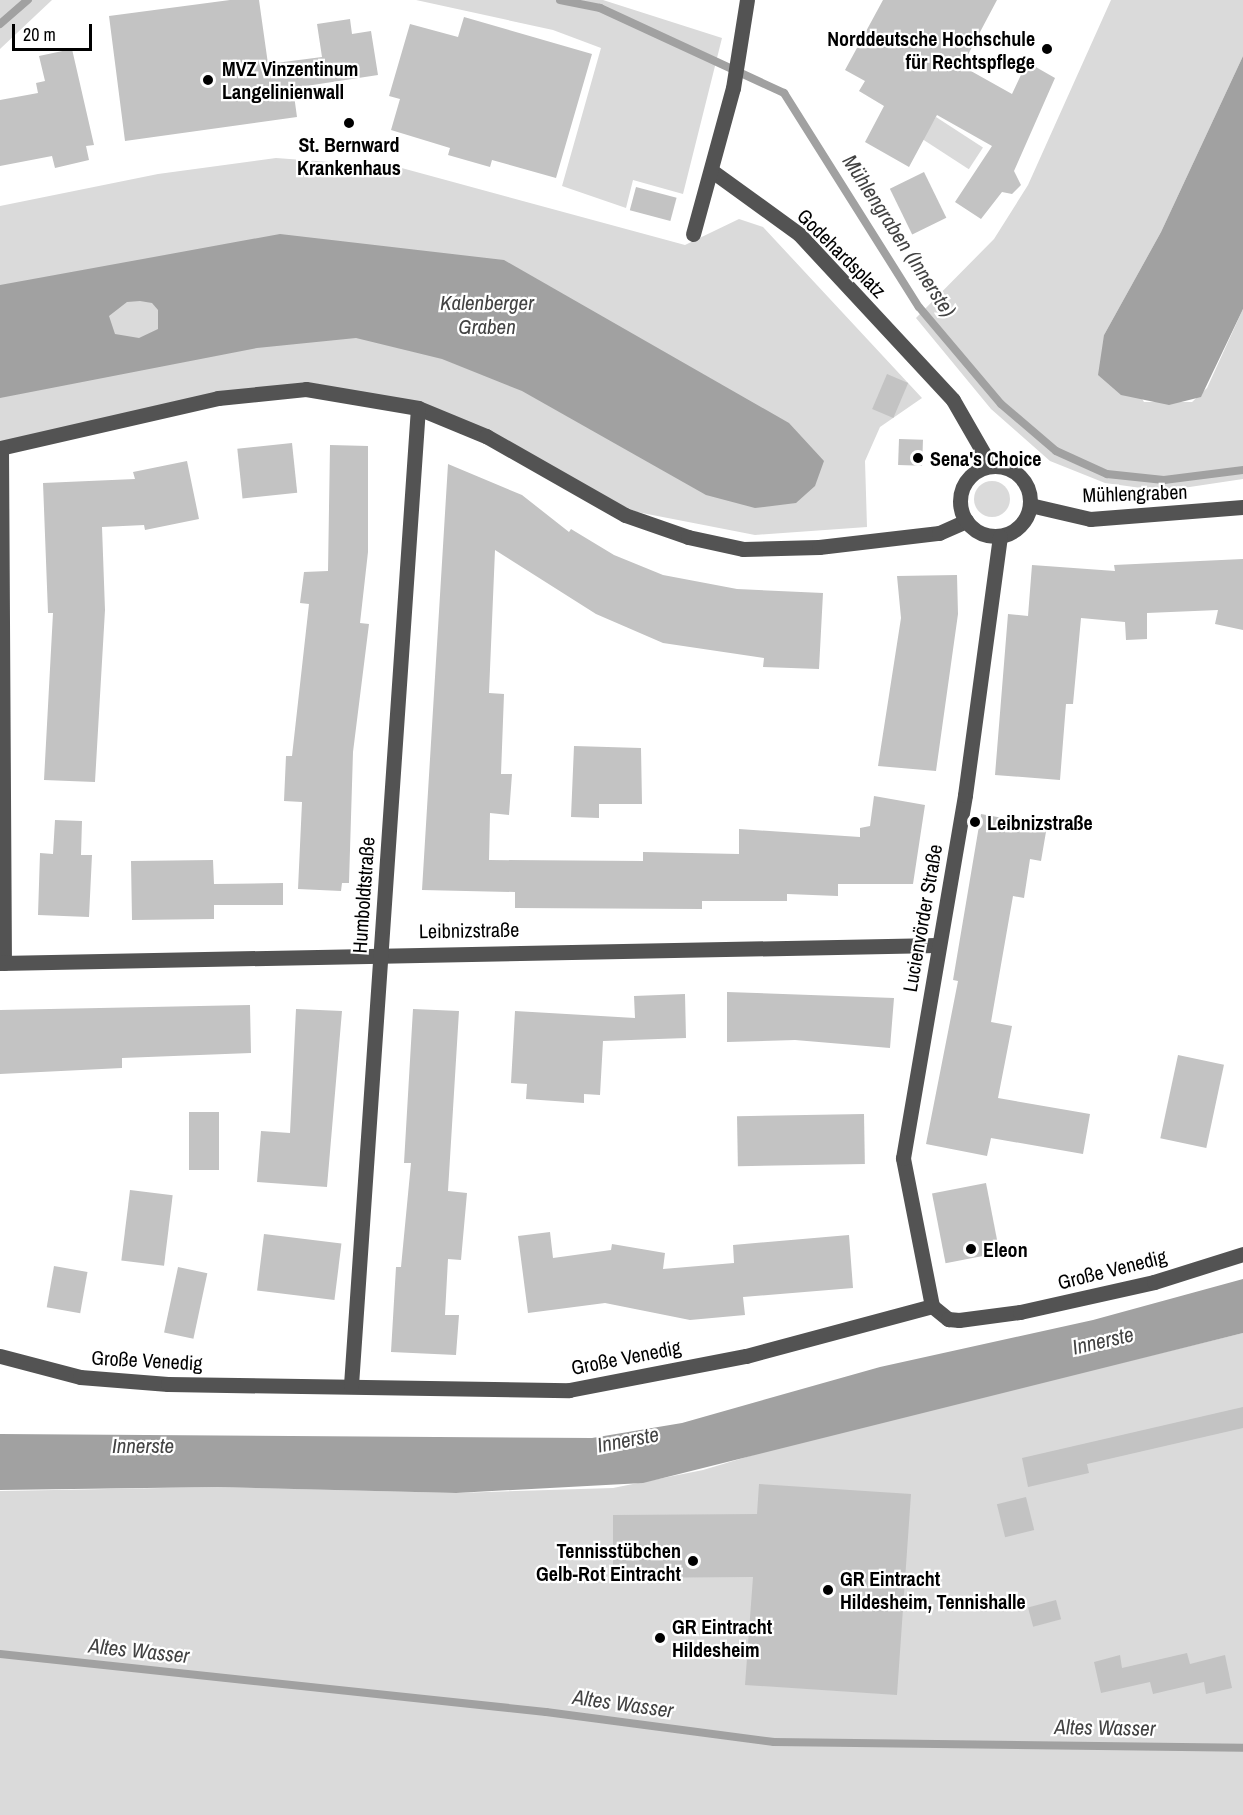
<!DOCTYPE html>
<html>
<head>
<meta charset="utf-8">
<style>
	body { margin:0 }
	#map { position:relative; width:1243px; height:1815px; overflow:hidden; background:#fff; font-family:"Archivo Narrow",sans-serif }
	div>[style] { position:absolute }
	.green>* { inset:0; background:#dadada; transform-origin:0 0 }
	.round { border-radius:50% }
	.water>* { inset:0; background:#a1a1a1 }
	.stream>* { height:8px; margin:-4px; padding:0 4px; transform-origin:4px; border-radius:4px; background:#a1a1a1 }
	.building>* { inset:0; background:#c3c3c3; transform-origin:0 0 }
	.minor>* { height:15px; margin:-7.5px; padding:0 7.5px; transform-origin:7.5px; border-radius:7.5px; background:#535353 }
	.minor>.ring { margin:-7.5px; padding:0; box-sizing:content-box; background:none; border:15px solid #535353; border-radius:50% }
	.dots>* { width:16px; height:16px; translate:-50% -50%; box-sizing:border-box; border:3px solid #fff; border-radius:50% }
	span { translate:-50% -50%; white-space:nowrap; text-align:center; line-height:1.15; -webkit-text-stroke:4.5px #fff; paint-order:stroke }
	.poi-label { font-size:20px; color:#000; font-weight:700 }
	.right { translate:-100% -50%; text-align:right }
	.left { translate:0 -50%; text-align:left }
	.street-label { font-size:20px; color:#000 }
	.water-label { font-size:21px; color:#424242; font-style:italic }
	.scale { position:absolute; left:12px; top:24px; width:80px; height:27px; box-sizing:border-box; border:3px solid #000; border-top:0; padding-left:8px; font-size:18px; line-height:21px; white-space:nowrap; color:#000; -webkit-text-stroke:4px #fff; paint-order:stroke }
</style>
</head>
<body>
<div id="map">
	<div class="green">
		<i style="clip-path:polygon(0 0,52px 0,0 49px)"></i>
		<i style="clip-path:polygon(416px 0,603px 0,722px 38px,683px 194px,633px 180px,626px 208px,562px 186px,601px 48px,553px 30px)"></i>
		<i style="clip-path:polygon(1111px 0,1243px 0,1243px 56px,1161px 232px,1104px 335px,1144px 402px,1192px 402px,1207px 388px,1243px 309px,1243px 479px,1163px 491px,1105px 483px,1050px 461px,991px 409px,916px 318px,994px 239px,1028px 185px)"></i>
		<i style="left:936px;top:117px;width:56px;height:26px;rotate:33deg"></i>
		<i style="clip-path:polygon(276px 158px,398px 167px,685px 245px,739px 219px,763px 227px,922px 398px,880px 427px,865px 461px,867px 527px,755px 535px,637px 512px,574px 485px,486px 434px,305px 386px,0 446px,0 206px,158px 174px)"></i>
		<i class="round" style="left:974px;top:481px;width:36px;height:36px"></i>
		<i style="clip-path:polygon(1243px 1333px,1243px 1815px,0 1815px,0 1491px,218px 1487px,456px 1493px,613px 1488px,703px 1470px,790px 1444px)"></i>
	</div>
	<div class="water">
		<i style="clip-path:polygon(1243px 56px,1243px 309px,1201px 397px,1169px 405px,1121px 395px,1098px 375px,1104px 335px,1161px 232px)"></i>
		<i style="clip-path:polygon(evenodd,280px 234px,504px 260px,789px 423px,824px 461px,815px 486px,796px 503px,755px 508px,706px 495px,522px 391px,442px 359px,356px 338px,257px 348px,0 398px,0 285px,280px 234px,140px 301px,152px 303px,158px 310px,158px 329px,139px 338px,115px 334px,109px 316px,127px 302px,140px 301px)"></i>
		<i style="clip-path:polygon(1243px 1279px,1243px 1333px,643px 1483px,456px 1493px,218px 1487px,0 1490px,0 1434px,592px 1438px,682px 1423px,880px 1367px,1093px 1320px)"></i>
	</div>
	<div class="stream">
		<i style="left:560px;top:0;width:41px;rotate:11.3deg"></i>
		<i style="left:600px;top:8px;width:203px;rotate:24.8deg"></i>
		<i style="left:784px;top:93px;width:253px;rotate:57.8deg"></i>
		<i style="left:919px;top:307px;width:127px;rotate:49.8deg"></i>
		<i style="left:1001px;top:404px;width:72px;rotate:40.5deg"></i>
		<i style="left:1056px;top:451px;width:56px;rotate:24.3deg"></i>
		<i style="left:1107px;top:474px;width:57px;rotate:6deg"></i>
		<i style="left:1164px;top:480px;width:80px;rotate:-7.2deg"></i>
		<i style="left:0;top:24px;width:37px;rotate:-41deg"></i>
		<i style="left:0;top:1654px;width:549px;rotate:6.06deg"></i>
		<i style="left:546px;top:1712px;width:230px;rotate:7.5deg"></i>
		<i style="left:774px;top:1742px;width:469px;rotate:0.7deg"></i>
	</div>
	<div class="building">
		<i style="clip-path:polygon(230px 0,259px 0,268px 64px,322px 57px,317px 24px,350px 19px,352px 34px,371px 31px,378px 75px,293px 88px,297px 117px,125px 141px,109px 16px)"></i>
		<i style="clip-path:polygon(883px 0,997px 0,962px 66px,1012px 94px,1027px 62px,1055px 78px,1014px 171px,1021px 185px,1012px 194px,1002px 192px,981px 219px,955px 202px,992px 146px,937px 115px,909px 167px,865px 142px,884px 106px,859px 91px,865px 81px,845px 70px)"></i>
		<i style="clip-path:polygon(464px 17px,592px 54px,556px 178px,492px 160px,490px 167px,448px 155px,450px 148px,391px 130px,400px 99px,389px 96px,410px 24px,458px 37px)"></i>
		<i style="clip-path:polygon(72px 49px,94px 145px,86px 146px,89px 160px,55px 168px,52px 156px,0 166px,0 100px,38px 93px,36px 83px,45px 81px,39px 56px)"></i>
		<i style="left:924px;top:172px;width:51px;height:38px;rotate:64deg"></i>
		<i style="left:636px;top:187px;width:42px;height:24px;rotate:15deg"></i>
		<i style="left:887px;top:374px;width:23px;height:38px;rotate:23deg"></i>
		<i style="left:899px;top:439px;width:24px;height:26px;rotate:2deg"></i>
		<i style="left:292px;top:443px;width:50px;height:55px;rotate:84deg"></i>
		<i style="clip-path:polygon(330px 445px,368px 446px,368px 552px,360px 623px,369px 624px,353px 752px,349px 883px,342px 883px,341px 891px,298px 889px,302px 802px,284px 801px,286px 756px,292px 756px,309px 604px,300px 603px,304px 572px,328px 571px)"></i>
		<i style="clip-path:polygon(187px 461px,199px 519px,145px 530px,144px 525px,102px 527px,105px 610px,95px 782px,44px 780px,53px 613px,48px 613px,43px 483px,135px 479px,133px 472px)"></i>
		<i style="clip-path:polygon(448px 464px,522px 495px,569px 532px,571px 529px,614px 555px,663px 575px,737px 589px,823px 593px,819px 669px,763px 667px,764px 658px,663px 643px,596px 614px,495px 550px,489px 693px,504px 694px,501px 774px,512px 774px,509px 815px,490px 813px,489px 860px,643px 861px,643px 852px,739px 854px,739px 829px,860px 837px,860px 828px,870px 826px,874px 796px,925px 805px,913px 884px,838px 884px,838px 896px,787px 894px,787px 901px,702px 901px,702px 909px,515px 908px,515px 892px,422px 890px)"></i>
		<i style="clip-path:polygon(1243px 559px,1243px 630px,1215px 624px,1218px 610px,1147px 613px,1147px 639px,1126px 640px,1125px 622px,1081px 618px,1073px 704px,1066px 704px,1060px 780px,995px 775px,1008px 614px,1028px 616px,1032px 565px,1115px 571px,1114px 565px)"></i>
		<i style="clip-path:polygon(957px 575px,958px 614px,936px 771px,878px 766px,901px 618px,897px 576px)"></i>
		<i style="clip-path:polygon(574px 746px,641px 748px,642px 804px,599px 804px,599px 818px,571px 817px)"></i>
		<i style="clip-path:polygon(981px 814px,1047px 826px,1041px 861px,1030px 859px,1024px 898px,1013px 896px,991px 1022px,1012px 1026px,998px 1098px,1090px 1114px,1083px 1154px,991px 1138px,987px 1156px,926px 1144px,958px 981px,953px 980px)"></i>
		<i style="clip-path:polygon(55px 820px,82px 821px,81px 855px,92px 855px,89px 917px,38px 915px,40px 853px,53px 854px)"></i>
		<i style="clip-path:polygon(213px 860px,214px 884px,283px 883px,283px 905px,214px 905px,214px 919px,132px 920px,131px 861px)"></i>
		<i style="clip-path:polygon(727px 992px,894px 998px,890px 1048px,795px 1040px,727px 1042px)"></i>
		<i style="clip-path:polygon(685px 994px,686px 1038px,603px 1041px,600px 1095px,584px 1094px,584px 1103px,526px 1099px,527px 1084px,511px 1083px,515px 1011px,635px 1018px,634px 996px)"></i>
		<i style="clip-path:polygon(250px 1005px,251px 1053px,122px 1058px,122px 1068px,0 1074px,0 1010px)"></i>
		<i style="clip-path:polygon(296px 1009px,342px 1011px,327px 1187px,257px 1182px,261px 1131px,290px 1133px)"></i>
		<i style="clip-path:polygon(413px 1009px,459px 1011px,448px 1191px,467px 1193px,461px 1260px,448px 1259px,445px 1315px,459px 1315px,456px 1355px,391px 1352px,396px 1267px,401px 1267px,411px 1163px,404px 1163px)"></i>
		<i style="left:1178px;top:1055px;width:47px;height:85px;rotate:12deg"></i>
		<i style="left:189px;top:1112px;width:30px;height:58px"></i>
		<i style="left:864px;top:1114px;width:50px;height:127px;rotate:89deg"></i>
		<i style="left:986px;top:1183px;width:71px;height:55px;rotate:79deg"></i>
		<i style="left:130px;top:1190px;width:43px;height:71px;rotate:7deg"></i>
		<i style="clip-path:polygon(550px 1232px,553px 1258px,611px 1250px,612px 1244px,665px 1253px,663px 1269px,734px 1263px,733px 1245px,849px 1235px,853px 1288px,743px 1297px,745px 1315px,690px 1320px,605px 1303px,528px 1313px,518px 1236px)"></i>
		<i style="left:264px;top:1234px;width:78px;height:57px;rotate:7deg"></i>
		<i style="left:54px;top:1266px;width:34px;height:42px;rotate:10deg"></i>
		<i style="left:178px;top:1267px;width:30px;height:67px;rotate:12deg"></i>
		<i style="clip-path:polygon(1243px 1407px,1243px 1428px,1087px 1464px,1089px 1473px,1028px 1487px,1022px 1458px)"></i>
		<i style="clip-path:polygon(759px 1484px,911px 1494px,897px 1695px,745px 1685px,753px 1577px,613px 1578px,613px 1515px,757px 1514px)"></i>
		<i style="left:1026px;top:1497px;width:34px;height:30px;rotate:76deg"></i>
		<i style="left:1056px;top:1600px;width:20px;height:29px;rotate:75deg"></i>
		<i style="clip-path:polygon(1187px 1653px,1190px 1664px,1225px 1655px,1232px 1688px,1206px 1694px,1204px 1682px,1153px 1694px,1150px 1682px,1101px 1693px,1094px 1662px,1120px 1655px,1122px 1668px)"></i>
	</div>
	<div class="minor">
		<i style="left:712px;top:171px;width:107px;rotate:35.9deg"></i>
		<i style="left:799px;top:234px;width:226px;rotate:47.1deg"></i>
		<i style="left:953px;top:400px;width:76px;rotate:60.1deg"></i>
		<i style="left:693px;top:234px;width:151px;rotate:-74.7deg"></i>
		<i style="left:733px;top:88px;width:89px;rotate:-81deg"></i>
		<i style="left:0;top:448px;width:224px;rotate:-12.9deg"></i>
		<i style="left:218px;top:398px;width:88px;rotate:-5.8deg"></i>
		<i style="left:306px;top:389px;width:114px;rotate:9.6deg"></i>
		<i style="left:418px;top:408px;width:74px;rotate:22.4deg"></i>
		<i style="left:486px;top:436px;width:160px;rotate:29.6deg"></i>
		<i style="left:625px;top:515px;width:67px;rotate:19.2deg"></i>
		<i style="left:688px;top:537px;width:56px;rotate:12.3deg"></i>
		<i style="left:743px;top:549px;width:76px;rotate:-1.5deg"></i>
		<i style="left:819px;top:547px;width:121px;rotate:-6.7deg"></i>
		<i style="left:939px;top:533px;width:30px;rotate:-24deg"></i>
		<i style="left:1px;top:448px;width:515px;rotate:89.67deg"></i>
		<i class="ring" style="left:960px;top:466px;width:55px;height:55px"></i>
		<i style="left:1030px;top:505px;width:62px;rotate:13.1deg"></i>
		<i style="left:1090px;top:519px;width:153px;rotate:-4.5deg"></i>
		<i style="left:0;top:963px;width:938px;rotate:-1.1deg"></i>
		<i style="left:932px;top:1306px;width:151px;rotate:-101.1deg"></i>
		<i style="left:903px;top:1158px;width:368px;rotate:-80.3deg"></i>
		<i style="left:965px;top:795px;width:261px;rotate:-82.3deg"></i>
		<i style="left:932px;top:1306px;width:21px;rotate:39deg"></i>
		<i style="left:948px;top:1319px;width:11px;rotate:5deg"></i>
		<i style="left:959px;top:1320px;width:62px;rotate:-7.5deg"></i>
		<i style="left:1020px;top:1312px;width:137px;rotate:-12.6deg"></i>
		<i style="left:1154px;top:1282px;width:93px;rotate:-17.5deg"></i>
		<i style="left:0;top:1356px;width:83px;rotate:14.7deg"></i>
		<i style="left:80px;top:1377px;width:88px;rotate:4.5deg"></i>
		<i style="left:168px;top:1384px;width:401px;rotate:0.9deg"></i>
		<i style="left:569px;top:1390px;width:180px;rotate:-10.9deg"></i>
		<i style="left:746px;top:1356px;width:193px;rotate:-15deg"></i>
		<i style="left:351px;top:1385px;width:979px;rotate:-86.08deg"></i>
	</div>
	<div class="dots">
		<i style="left:1047px;top:49px;background:#000"></i>
		<i style="left:208px;top:80px;background:#000"></i>
		<i style="left:349px;top:123px;background:#000"></i>
		<i style="left:918px;top:458px;background:#000"></i>
		<i style="left:975px;top:822px;background:#000"></i>
		<i style="left:971px;top:1249px;background:#000"></i>
		<i style="left:693px;top:1561px;background:#000"></i>
		<i style="left:828px;top:1590px;background:#000"></i>
		<i style="left:660px;top:1638px;background:#000"></i>
	</div>
	<div class="poi-label">
		<span class="right" style="left:1035px;top:50px">Norddeutsche Hochschule<br>für Rechtspflege</span>
		<span class="left" style="left:222px;top:80px">MVZ Vinzentinum<br>Langelinienwall</span>
		<span style="left:349px;top:156px">St. Bernward<br>Krankenhaus</span>
		<span class="left" style="left:930px;top:458px">Sena's Choice</span>
		<span class="left" style="left:987px;top:822px">Leibnizstraße</span>
		<span class="left" style="left:983px;top:1249px">Eleon</span>
		<span class="right" style="left:681px;top:1562px">Tennisstübchen<br>Gelb-Rot Eintracht</span>
		<span class="left" style="left:840px;top:1590px">GR Eintracht<br>Hildesheim, Tennishalle</span>
		<span class="left" style="left:672px;top:1638px">GR Eintracht<br>Hildesheim</span>
	</div>
	<div class="street-label">
		<span style="left:842px;top:253px;rotate:45deg">Godehardsplatz</span>
		<span style="left:1135px;top:493px;rotate:-2deg">Mühlengraben</span>
		<span style="left:363px;top:895px;rotate:-86deg">Humboldtstraße</span>
		<span style="left:922px;top:918px;rotate:-80deg">Lucienvörder Straße</span>
		<span style="left:469px;top:930px;rotate:-1deg">Leibnizstraße</span>
		<span style="left:1112px;top:1269px;rotate:-14deg">Große Venedig</span>
		<span style="left:626px;top:1357px;rotate:-11deg">Große Venedig</span>
		<span style="left:147px;top:1360px;rotate:3deg">Große Venedig</span>
	</div>
	<div class="water-label">
		<span style="left:899px;top:236px;rotate:57deg">Mühlengraben (Innerste)</span>
		<span style="left:487px;top:315px">Kalenberger<br>Graben</span>
		<span style="left:1103px;top:1341px;rotate:-13deg">Innerste</span>
		<span style="left:628px;top:1440px;rotate:-11deg">Innerste</span>
		<span style="left:143px;top:1446px">Innerste</span>
		<span style="left:139px;top:1651px;rotate:6deg">Altes Wasser</span>
		<span style="left:623px;top:1704px;rotate:8deg">Altes Wasser</span>
		<span style="left:1105px;top:1728px;rotate:1deg">Altes Wasser</span>
	</div>
	<div class="scale">20 m</div>
</div>
</body>
</html>
